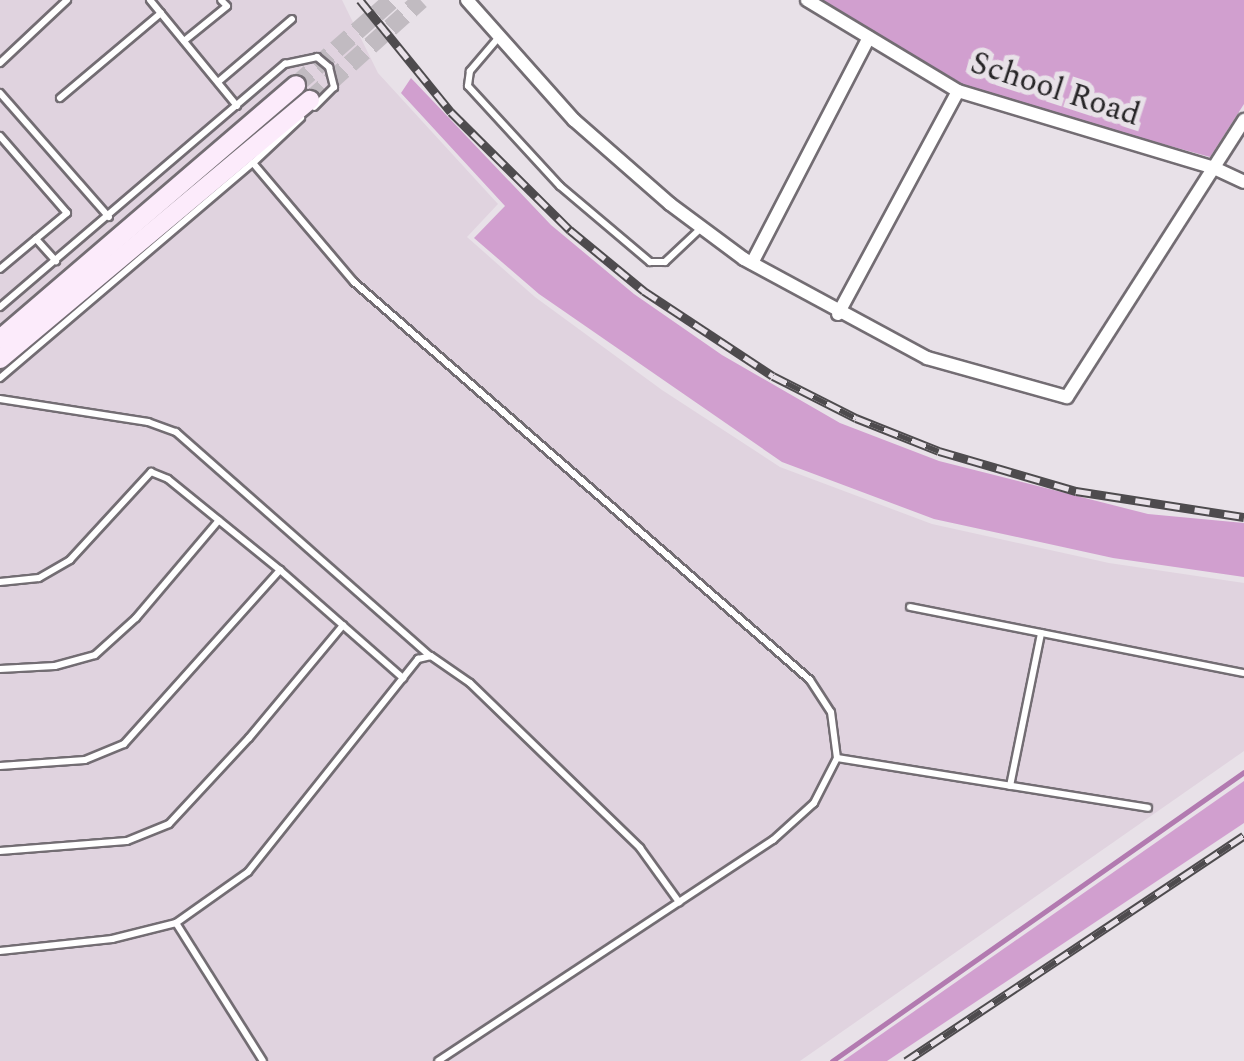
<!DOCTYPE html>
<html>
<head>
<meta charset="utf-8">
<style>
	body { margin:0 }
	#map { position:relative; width:1244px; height:1061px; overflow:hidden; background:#e8e1e8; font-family:Spectral,serif }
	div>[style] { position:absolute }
	.built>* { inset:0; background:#e0d3df }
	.green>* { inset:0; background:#d19fcf }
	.stream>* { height:5px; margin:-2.5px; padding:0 2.5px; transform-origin:2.5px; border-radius:2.5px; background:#b27ab0 }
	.secondary-tunnel>* { height:18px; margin-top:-9px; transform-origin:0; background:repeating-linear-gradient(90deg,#c1bbc1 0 18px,transparent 0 27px) }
	.roads { filter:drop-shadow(2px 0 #736d73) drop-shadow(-2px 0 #736d73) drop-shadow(0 2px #736d73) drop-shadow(0 -2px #736d73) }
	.lane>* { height:6px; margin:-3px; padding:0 3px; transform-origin:3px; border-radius:3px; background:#fff }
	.street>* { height:12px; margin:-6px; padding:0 6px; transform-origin:6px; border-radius:6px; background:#fff }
	.secondary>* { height:18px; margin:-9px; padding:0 9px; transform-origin:9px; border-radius:9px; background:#fcebfb }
	.rail>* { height:9px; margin-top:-4.5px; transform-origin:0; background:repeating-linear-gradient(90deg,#e8e1e8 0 15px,#4e4b4e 0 30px); box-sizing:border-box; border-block:2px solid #4e4b4e }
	span { translate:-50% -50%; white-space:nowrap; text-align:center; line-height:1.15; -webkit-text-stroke:10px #e8e1e8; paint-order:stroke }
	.street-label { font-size:32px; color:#272527 }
</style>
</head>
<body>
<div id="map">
	<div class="built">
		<i style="clip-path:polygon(0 0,342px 0,378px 73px,498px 204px,467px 237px,535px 297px,662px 390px,780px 467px,932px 524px,1109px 563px,1244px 583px,1244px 751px,800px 1061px,0 1061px)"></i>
	</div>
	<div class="green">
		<i style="clip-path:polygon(820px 0,1244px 0,1244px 104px,1210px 157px,978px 93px)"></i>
		<i style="clip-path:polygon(411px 78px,551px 225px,634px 294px,722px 355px,840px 423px,939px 461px,1148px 514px,1244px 523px,1244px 577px,1113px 558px,934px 519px,782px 462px,539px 294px,474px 238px,505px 206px,401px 93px)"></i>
		<i style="clip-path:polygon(1244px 781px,1244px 823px,887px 1061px,843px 1061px)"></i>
	</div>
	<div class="stream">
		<i style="left:832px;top:1061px;width:503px;rotate:-35.05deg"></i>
	</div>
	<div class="secondary-tunnel">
		<i style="left:296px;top:85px;width:128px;rotate:-41.5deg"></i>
		<i style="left:310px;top:100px;width:149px;rotate:-42deg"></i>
	</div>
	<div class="roads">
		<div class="lane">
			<i style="left:150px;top:0;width:137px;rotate:50.6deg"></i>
			<i style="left:499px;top:37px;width:45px;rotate:130.5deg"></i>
			<i style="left:470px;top:71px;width:15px;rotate:98deg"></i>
			<i style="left:468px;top:86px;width:136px;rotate:47.4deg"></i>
			<i style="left:560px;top:186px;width:118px;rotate:40.2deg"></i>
			<i style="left:650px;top:262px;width:15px"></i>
			<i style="left:665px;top:262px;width:48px;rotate:-43.3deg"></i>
			<i style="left:184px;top:41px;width:55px;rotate:-39.1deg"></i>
			<i style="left:227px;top:6px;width:8px;rotate:-135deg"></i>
			<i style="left:0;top:63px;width:92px;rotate:-43.2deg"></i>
			<i style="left:218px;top:82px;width:97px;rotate:-40.4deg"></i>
			<i style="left:0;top:93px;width:165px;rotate:48.7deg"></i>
			<i style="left:60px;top:98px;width:132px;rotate:-40.1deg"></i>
			<i style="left:0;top:136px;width:102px;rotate:49deg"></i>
			<i style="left:67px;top:213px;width:87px;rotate:140.1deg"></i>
			<i style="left:253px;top:163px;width:66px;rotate:-43.2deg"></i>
			<i style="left:36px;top:239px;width:30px;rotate:48deg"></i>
			<i style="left:0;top:307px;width:375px;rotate:-40.5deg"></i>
			<i style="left:285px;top:64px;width:33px;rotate:-12deg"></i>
			<i style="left:317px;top:57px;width:16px;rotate:40deg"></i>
			<i style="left:329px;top:67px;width:21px;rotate:76deg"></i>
			<i style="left:334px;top:87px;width:28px;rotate:135deg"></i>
			<i style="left:0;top:378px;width:332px;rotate:-40.4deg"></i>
			<i style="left:253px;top:163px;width:156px;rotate:49.7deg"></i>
			<i style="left:354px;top:282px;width:605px;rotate:41.11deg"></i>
			<i style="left:810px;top:680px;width:38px;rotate:57deg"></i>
			<i style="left:831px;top:712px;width:46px;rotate:82.6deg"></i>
			<i style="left:837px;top:758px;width:51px;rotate:117.1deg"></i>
			<i style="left:814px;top:803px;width:55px;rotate:137.9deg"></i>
			<i style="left:773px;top:840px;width:401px;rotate:146.6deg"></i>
			<i style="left:0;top:399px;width:150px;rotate:8.8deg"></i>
			<i style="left:148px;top:422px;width:30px;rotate:20deg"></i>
			<i style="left:176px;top:432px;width:339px;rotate:41.4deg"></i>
			<i style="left:0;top:582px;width:39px;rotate:-6deg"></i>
			<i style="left:39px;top:578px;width:36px;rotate:-30deg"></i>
			<i style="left:70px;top:560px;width:120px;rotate:-47.4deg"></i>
			<i style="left:151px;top:472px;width:18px;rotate:22deg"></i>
			<i style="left:168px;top:479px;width:144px;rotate:39.1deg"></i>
			<i style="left:280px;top:570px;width:164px;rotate:41.3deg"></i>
			<i style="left:910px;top:607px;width:340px;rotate:11.2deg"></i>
			<i style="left:0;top:669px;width:55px;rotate:-3.1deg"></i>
			<i style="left:55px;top:666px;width:41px;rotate:-15.4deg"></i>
			<i style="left:95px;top:655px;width:55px;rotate:-42.1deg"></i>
			<i style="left:136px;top:618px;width:128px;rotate:-49.7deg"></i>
			<i style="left:837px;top:758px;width:315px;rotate:9.1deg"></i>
			<i style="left:0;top:766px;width:85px;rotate:-4deg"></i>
			<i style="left:85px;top:760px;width:42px;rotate:-22.3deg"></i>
			<i style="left:124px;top:744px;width:234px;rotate:-48.1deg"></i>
			<i style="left:1010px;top:786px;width:156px;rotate:-78.5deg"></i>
			<i style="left:0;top:851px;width:127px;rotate:-4.5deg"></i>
			<i style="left:127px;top:841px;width:45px;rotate:-22deg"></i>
			<i style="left:169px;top:824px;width:117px;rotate:-47.1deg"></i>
			<i style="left:249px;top:738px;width:147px;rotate:-50.2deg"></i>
			<i style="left:176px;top:923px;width:163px;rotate:57.8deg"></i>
			<i style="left:0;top:951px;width:113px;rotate:-6.1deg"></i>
			<i style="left:112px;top:939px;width:66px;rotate:-14deg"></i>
			<i style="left:176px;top:923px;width:88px;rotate:-35.3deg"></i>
			<i style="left:248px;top:872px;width:273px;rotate:-51.4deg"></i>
			<i style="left:418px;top:659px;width:13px;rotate:-13deg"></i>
			<i style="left:431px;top:656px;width:47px;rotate:34.7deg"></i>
			<i style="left:470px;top:683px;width:237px;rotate:44.1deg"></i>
			<i style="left:640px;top:848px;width:67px;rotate:54.2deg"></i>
		</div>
		<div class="street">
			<i style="left:467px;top:0;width:161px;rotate:48.3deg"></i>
			<i style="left:574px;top:120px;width:128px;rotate:41.2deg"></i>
			<i style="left:670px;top:204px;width:92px;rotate:36.6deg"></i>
			<i style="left:744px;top:259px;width:208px;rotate:28.4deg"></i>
			<i style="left:927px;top:358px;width:145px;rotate:15.6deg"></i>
			<i style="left:1067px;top:397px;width:329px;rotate:-57.4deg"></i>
			<i style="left:807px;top:0;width:176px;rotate:31.1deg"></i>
			<i style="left:958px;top:91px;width:265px;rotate:16.7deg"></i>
			<i style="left:1212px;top:167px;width:35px;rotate:25deg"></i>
			<i style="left:752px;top:263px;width:254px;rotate:-62.6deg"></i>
			<i style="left:838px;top:314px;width:253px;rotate:-61.7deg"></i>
		</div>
		<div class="secondary">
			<i style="left:0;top:339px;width:390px;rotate:-40.6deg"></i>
			<i style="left:0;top:359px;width:404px;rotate:-39.9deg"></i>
		</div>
	</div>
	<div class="rail">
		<i style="left:360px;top:0;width:144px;rotate:50.9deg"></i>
		<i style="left:451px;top:112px;width:168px;rotate:44.8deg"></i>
		<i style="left:570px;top:230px;width:96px;rotate:39.5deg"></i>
		<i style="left:644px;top:291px;width:154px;rotate:33.4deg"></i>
		<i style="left:773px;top:376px;width:93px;rotate:26.8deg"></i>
		<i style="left:856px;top:418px;width:89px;rotate:21.7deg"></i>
		<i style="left:939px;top:451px;width:143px;rotate:16.3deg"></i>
		<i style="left:1076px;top:491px;width:170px;rotate:8.8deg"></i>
		<i style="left:906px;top:1061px;width:406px;rotate:-33.7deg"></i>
	</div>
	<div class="street-label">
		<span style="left:1055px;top:90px;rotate:18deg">School Road</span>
	</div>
</div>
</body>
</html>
